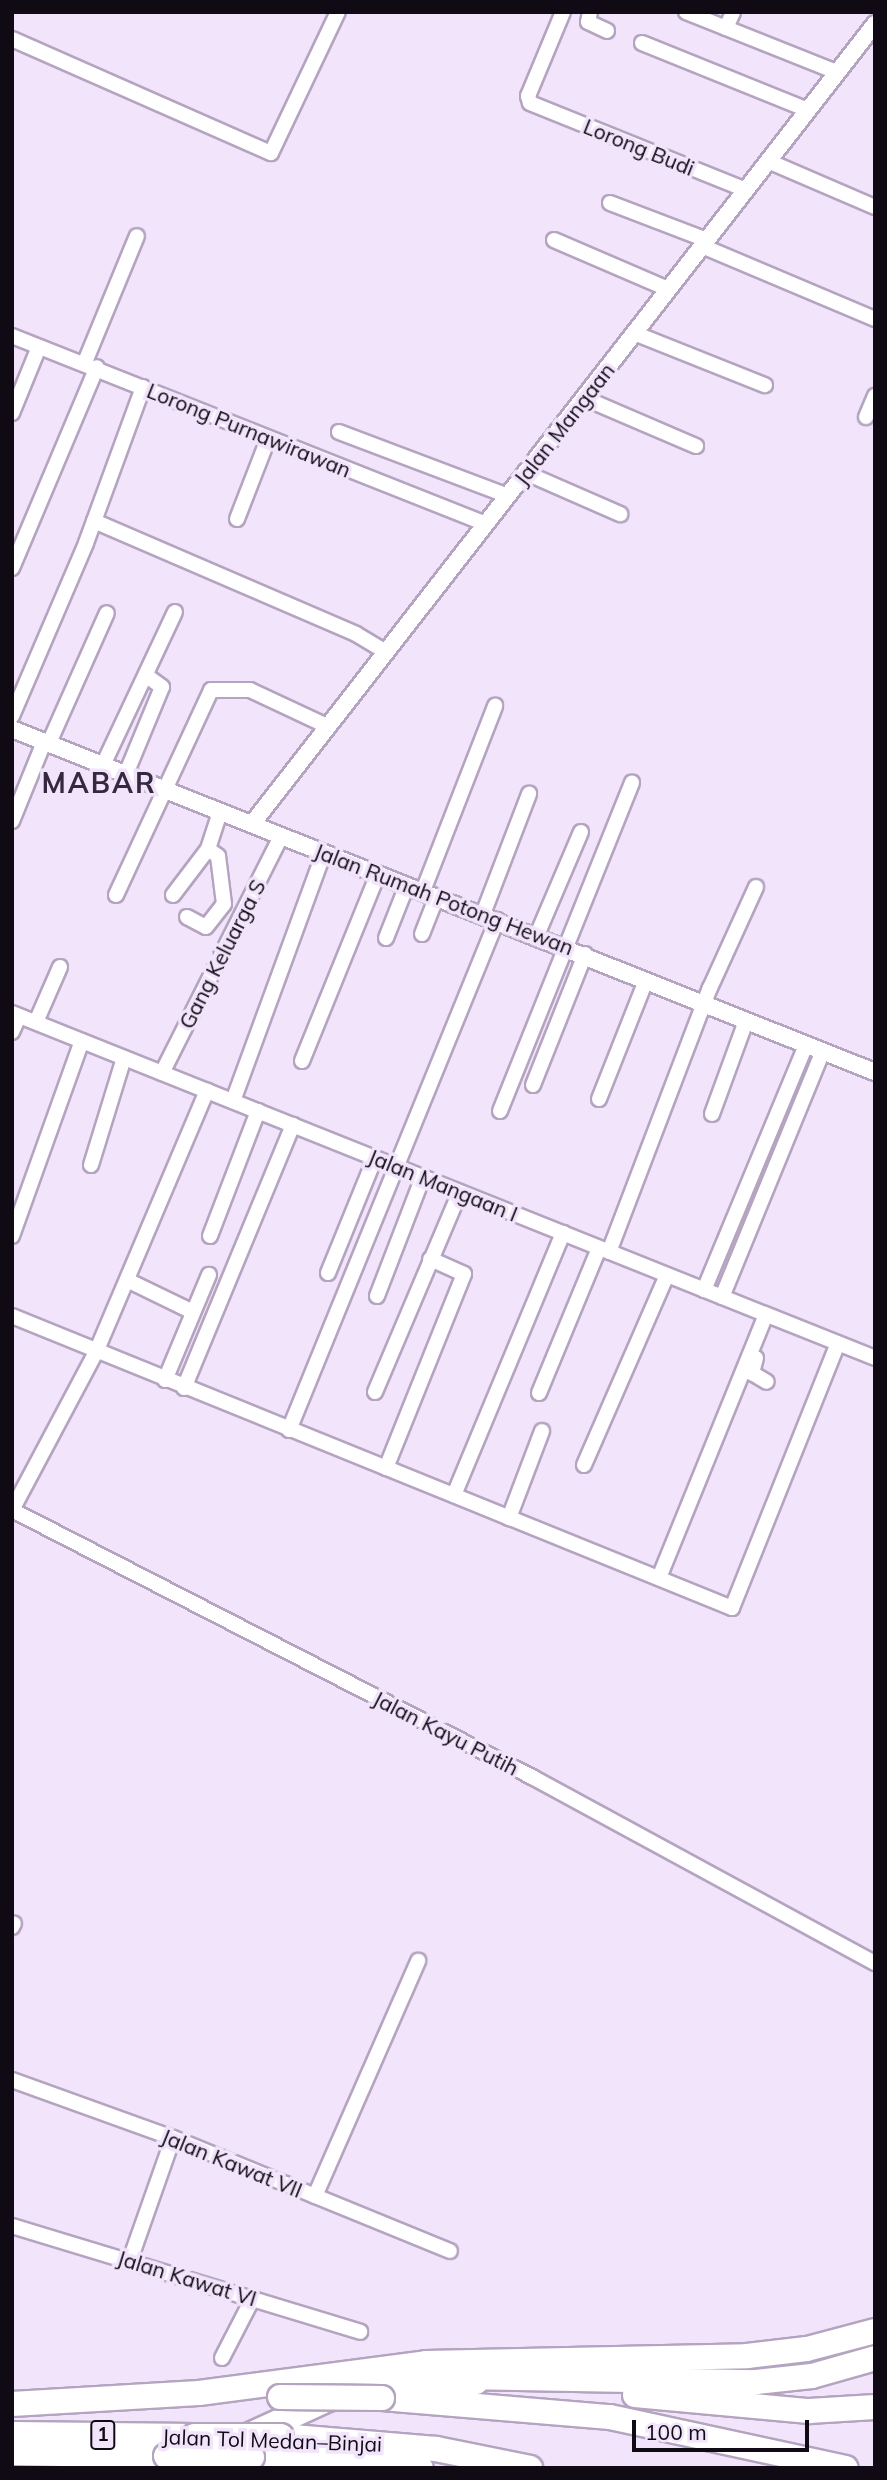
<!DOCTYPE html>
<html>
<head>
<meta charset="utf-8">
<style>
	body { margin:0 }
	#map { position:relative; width:887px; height:2480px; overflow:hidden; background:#f1e4fb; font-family:Mulish,sans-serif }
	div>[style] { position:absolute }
	.roads { filter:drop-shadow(2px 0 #b4a4c0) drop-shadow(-2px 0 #b4a4c0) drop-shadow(0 2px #b4a4c0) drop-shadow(0 -2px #b4a4c0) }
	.minor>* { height:14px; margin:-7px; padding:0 7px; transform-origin:7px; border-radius:7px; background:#fff }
	.tertiary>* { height:16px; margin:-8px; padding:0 8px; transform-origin:8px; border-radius:8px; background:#fff }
	.motorway>* { height:24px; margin:-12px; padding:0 12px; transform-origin:12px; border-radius:12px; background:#fff }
	.bridges { filter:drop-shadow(2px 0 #b4a4c0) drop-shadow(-2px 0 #b4a4c0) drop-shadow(0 2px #b4a4c0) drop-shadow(0 -2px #b4a4c0) }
	.motorway-bridge>* { height:24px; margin:-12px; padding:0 12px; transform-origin:12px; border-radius:12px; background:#fff }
	span { translate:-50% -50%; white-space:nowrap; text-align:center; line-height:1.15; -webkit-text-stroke:7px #f1e4fb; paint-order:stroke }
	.shield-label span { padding:2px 5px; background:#f1e4fb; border:2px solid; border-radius:5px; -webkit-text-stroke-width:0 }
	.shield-label { font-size:19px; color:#0f0a13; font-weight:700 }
	.street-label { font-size:21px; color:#0f0a13 }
	.district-label { font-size:28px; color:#35283f; font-weight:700; letter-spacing:2px }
	.frame { position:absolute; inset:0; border:14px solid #0f0a13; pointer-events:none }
	.scale { position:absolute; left:632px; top:2420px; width:177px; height:32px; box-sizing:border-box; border:4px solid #0f0a13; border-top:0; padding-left:9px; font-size:21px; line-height:24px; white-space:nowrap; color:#0f0a13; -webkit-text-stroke:5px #f1e4fb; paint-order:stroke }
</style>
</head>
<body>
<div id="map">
	<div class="roads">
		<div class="minor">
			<i style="left:563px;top:12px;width:91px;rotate:112.6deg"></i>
			<i style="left:528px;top:96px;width:7px;rotate:74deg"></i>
			<i style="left:530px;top:103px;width:233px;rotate:21.9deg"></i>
			<i style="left:590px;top:12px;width:10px;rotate:101deg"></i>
			<i style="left:588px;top:22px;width:21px;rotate:25deg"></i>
			<i style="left:686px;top:12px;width:162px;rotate:21.7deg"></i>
			<i style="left:726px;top:28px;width:17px;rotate:-66deg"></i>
			<i style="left:12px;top:39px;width:283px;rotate:23.8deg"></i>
			<i style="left:271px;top:153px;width:156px;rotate:-64.6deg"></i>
			<i style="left:642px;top:43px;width:179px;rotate:22deg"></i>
			<i style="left:768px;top:161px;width:116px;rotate:23.3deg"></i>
			<i style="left:610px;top:203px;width:104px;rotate:20.9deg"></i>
			<i style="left:554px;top:240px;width:124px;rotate:23.3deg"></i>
			<i style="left:702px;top:246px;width:188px;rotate:22.9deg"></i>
			<i style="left:634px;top:333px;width:141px;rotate:21.7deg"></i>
			<i style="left:12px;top:336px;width:510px;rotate:21.63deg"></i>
			<i style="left:85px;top:362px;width:136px;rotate:-67.6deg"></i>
			<i style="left:584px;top:398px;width:122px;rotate:23.2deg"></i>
			<i style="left:12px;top:413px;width:71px;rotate:-67.8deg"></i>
			<i style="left:866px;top:417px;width:23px;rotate:-67deg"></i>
			<i style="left:339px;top:432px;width:181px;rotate:20.7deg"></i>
			<i style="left:526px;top:473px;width:103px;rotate:23.6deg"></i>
			<i style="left:237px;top:519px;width:86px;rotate:-68.8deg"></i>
			<i style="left:94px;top:521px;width:285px;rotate:23.3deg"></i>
			<i style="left:356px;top:634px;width:35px;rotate:31deg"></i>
			<i style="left:12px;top:568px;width:218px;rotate:-67.1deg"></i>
			<i style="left:12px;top:716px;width:188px;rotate:-66.8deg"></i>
			<i style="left:86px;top:543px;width:166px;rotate:-69.9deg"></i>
			<i style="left:49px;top:743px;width:142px;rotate:-66deg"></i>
			<i style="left:103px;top:765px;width:169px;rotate:-64.8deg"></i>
			<i style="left:126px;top:774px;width:94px;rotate:-67.5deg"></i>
			<i style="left:162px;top:687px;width:17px;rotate:-144deg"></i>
			<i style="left:12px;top:821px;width:85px;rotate:-67.9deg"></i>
			<i style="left:423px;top:891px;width:199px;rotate:-68.7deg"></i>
			<i style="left:116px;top:895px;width:226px;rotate:-65.1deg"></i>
			<i style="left:211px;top:690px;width:39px"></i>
			<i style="left:250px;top:690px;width:87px;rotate:25.1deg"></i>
			<i style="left:173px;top:895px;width:58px;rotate:-52.7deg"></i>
			<i style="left:208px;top:849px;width:40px;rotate:-72deg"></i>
			<i style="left:483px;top:914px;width:129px;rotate:-69deg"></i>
			<i style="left:187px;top:917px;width:21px;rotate:28deg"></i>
			<i style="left:206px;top:927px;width:29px;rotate:-52deg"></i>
			<i style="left:224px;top:904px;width:48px;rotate:-97.1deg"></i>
			<i style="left:218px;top:856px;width:12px;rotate:-145deg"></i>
			<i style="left:422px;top:934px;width:41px;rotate:-68.5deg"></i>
			<i style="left:537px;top:935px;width:112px;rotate:-66.9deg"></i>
			<i style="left:386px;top:938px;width:57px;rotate:-68.4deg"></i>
			<i style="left:12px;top:1013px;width:929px;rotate:21.79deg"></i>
			<i style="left:36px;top:1022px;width:60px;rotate:-66.4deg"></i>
			<i style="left:12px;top:1032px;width:17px;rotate:-66deg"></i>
			<i style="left:302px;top:1061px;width:202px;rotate:-67.9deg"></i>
			<i style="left:162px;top:1073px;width:265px;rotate:-63.3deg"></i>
			<i style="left:533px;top:1085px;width:141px;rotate:-68.3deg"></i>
			<i style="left:599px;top:1099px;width:128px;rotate:-68.4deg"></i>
			<i style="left:233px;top:1101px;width:264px;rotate:-69.9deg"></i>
			<i style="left:500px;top:1111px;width:354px;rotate:-68.1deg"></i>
			<i style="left:712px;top:1114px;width:99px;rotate:-69.9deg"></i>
			<i style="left:91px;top:1165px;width:112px;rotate:-72.9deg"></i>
			<i style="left:12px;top:1236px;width:207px;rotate:-70.3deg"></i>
			<i style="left:210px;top:1236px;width:134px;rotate:-69deg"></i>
			<i style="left:609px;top:1252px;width:283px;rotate:-69.1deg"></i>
			<i style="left:710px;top:988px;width:111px;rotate:-65.5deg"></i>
			<i style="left:328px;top:1273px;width:124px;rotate:-67.8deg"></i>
			<i style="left:127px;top:1280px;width:73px;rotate:25.9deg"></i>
			<i style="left:704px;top:1290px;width:265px;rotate:-67.4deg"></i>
			<i style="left:377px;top:1296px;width:128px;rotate:-68.9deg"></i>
			<i style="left:722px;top:1297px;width:266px;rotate:-67.7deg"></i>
			<i style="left:12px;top:1316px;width:777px;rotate:22.08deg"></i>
			<i style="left:732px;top:1608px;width:285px;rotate:-68.2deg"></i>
			<i style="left:756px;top:1358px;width:16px;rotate:105deg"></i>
			<i style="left:752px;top:1373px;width:17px;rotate:31deg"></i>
			<i style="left:165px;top:1380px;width:114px;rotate:-67.3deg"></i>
			<i style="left:184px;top:1388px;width:285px;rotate:-67.5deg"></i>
			<i style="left:375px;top:1392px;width:217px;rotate:-67deg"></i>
			<i style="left:539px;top:1393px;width:157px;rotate:-67.5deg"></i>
			<i style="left:289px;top:1430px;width:551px;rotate:-67.81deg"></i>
			<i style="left:584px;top:1465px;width:207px;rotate:-66.4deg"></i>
			<i style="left:386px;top:1468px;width:209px;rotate:-68.1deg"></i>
			<i style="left:464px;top:1274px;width:37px;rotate:-156deg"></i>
			<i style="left:454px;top:1495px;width:284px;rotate:-67.4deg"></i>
			<i style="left:12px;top:1510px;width:585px;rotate:27.18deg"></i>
			<i style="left:532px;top:1777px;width:390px;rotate:28.5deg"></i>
			<i style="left:12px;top:1510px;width:179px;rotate:-62deg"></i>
			<i style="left:96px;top:1352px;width:284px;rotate:-67deg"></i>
			<i style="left:509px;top:1518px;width:93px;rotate:-69.2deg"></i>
			<i style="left:659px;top:1578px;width:284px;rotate:-67.9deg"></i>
			<i style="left:12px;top:1927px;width:4px;rotate:-63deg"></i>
			<i style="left:12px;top:2080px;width:171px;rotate:19.8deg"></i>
			<i style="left:173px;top:2138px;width:299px;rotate:22.2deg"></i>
			<i style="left:315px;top:2196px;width:257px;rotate:-66.3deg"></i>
			<i style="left:12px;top:2226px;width:364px;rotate:16.9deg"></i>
			<i style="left:130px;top:2260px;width:129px;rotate:-70.6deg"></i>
			<i style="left:222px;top:2358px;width:68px;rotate:-62.7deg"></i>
		</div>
		<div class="tertiary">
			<i style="left:12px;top:729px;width:929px;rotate:21.68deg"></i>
			<i style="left:252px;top:824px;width:1014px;rotate:-52.09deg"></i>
		</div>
		<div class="motorway">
			<i style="left:462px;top:2377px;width:294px;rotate:1deg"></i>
			<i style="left:756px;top:2382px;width:56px;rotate:-6.1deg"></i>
			<i style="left:812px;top:2376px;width:66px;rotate:-15.9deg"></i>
			<i style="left:397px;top:2383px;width:79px;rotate:-0.7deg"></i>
			<i style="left:635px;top:2395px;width:175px;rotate:5.3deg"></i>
			<i style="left:809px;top:2411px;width:66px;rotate:-3.5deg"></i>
			<i style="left:382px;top:2398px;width:229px;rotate:4.8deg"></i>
			<i style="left:610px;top:2417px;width:241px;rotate:12.2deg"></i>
			<i style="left:12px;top:2404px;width:187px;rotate:-3.4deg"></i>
			<i style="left:199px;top:2393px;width:229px;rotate:-7.5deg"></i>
			<i style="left:426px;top:2363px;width:321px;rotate:-1.2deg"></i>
			<i style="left:747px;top:2356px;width:60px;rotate:-6.7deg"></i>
			<i style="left:807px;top:2349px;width:70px;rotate:-14.8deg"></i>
			<i style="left:12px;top:2434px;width:182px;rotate:0.6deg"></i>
			<i style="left:281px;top:2436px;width:156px;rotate:4.8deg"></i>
			<i style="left:436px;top:2449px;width:96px;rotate:11.4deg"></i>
			<i style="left:239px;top:2440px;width:98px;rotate:-24.7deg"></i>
			<i style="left:328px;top:2399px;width:86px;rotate:-12.7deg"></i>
			<i style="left:12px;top:2453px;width:154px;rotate:1.1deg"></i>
			<i style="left:252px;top:2457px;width:169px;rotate:3.7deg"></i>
		</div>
	</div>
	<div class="bridges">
		<div class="motorway-bridge">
			<i style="left:280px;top:2397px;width:102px;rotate:0.6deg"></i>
			<i style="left:194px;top:2436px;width:87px"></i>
			<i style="left:166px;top:2456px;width:86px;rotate:0.7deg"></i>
		</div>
	</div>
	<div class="shield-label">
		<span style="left:103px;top:2435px">1</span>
	</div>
	<div class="street-label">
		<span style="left:639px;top:147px;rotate:22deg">Lorong Budi</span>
		<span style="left:564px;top:424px;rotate:-52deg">Jalan Mangaan</span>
		<span style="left:249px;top:430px;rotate:22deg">Lorong Purnawirawan</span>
		<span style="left:444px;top:899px;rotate:21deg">Jalan Rumah Potong Hewan</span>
		<span style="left:222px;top:954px;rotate:-63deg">Gang Keluarga S</span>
		<span style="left:443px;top:1185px;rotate:22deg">Jalan Mangaan I</span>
		<span style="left:446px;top:1733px;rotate:27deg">Jalan Kayu Putih</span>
		<span style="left:232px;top:2163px;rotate:22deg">Jalan Kawat VII</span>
		<span style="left:187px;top:2278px;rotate:17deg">Jalan Kawat VI</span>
		<span style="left:272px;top:2440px;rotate:2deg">Jalan Tol Medan–Binjai</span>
	</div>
	<div class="district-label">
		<span style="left:99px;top:783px">MABAR</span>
	</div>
	<div class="frame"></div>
	<div class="scale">100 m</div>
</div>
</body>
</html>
